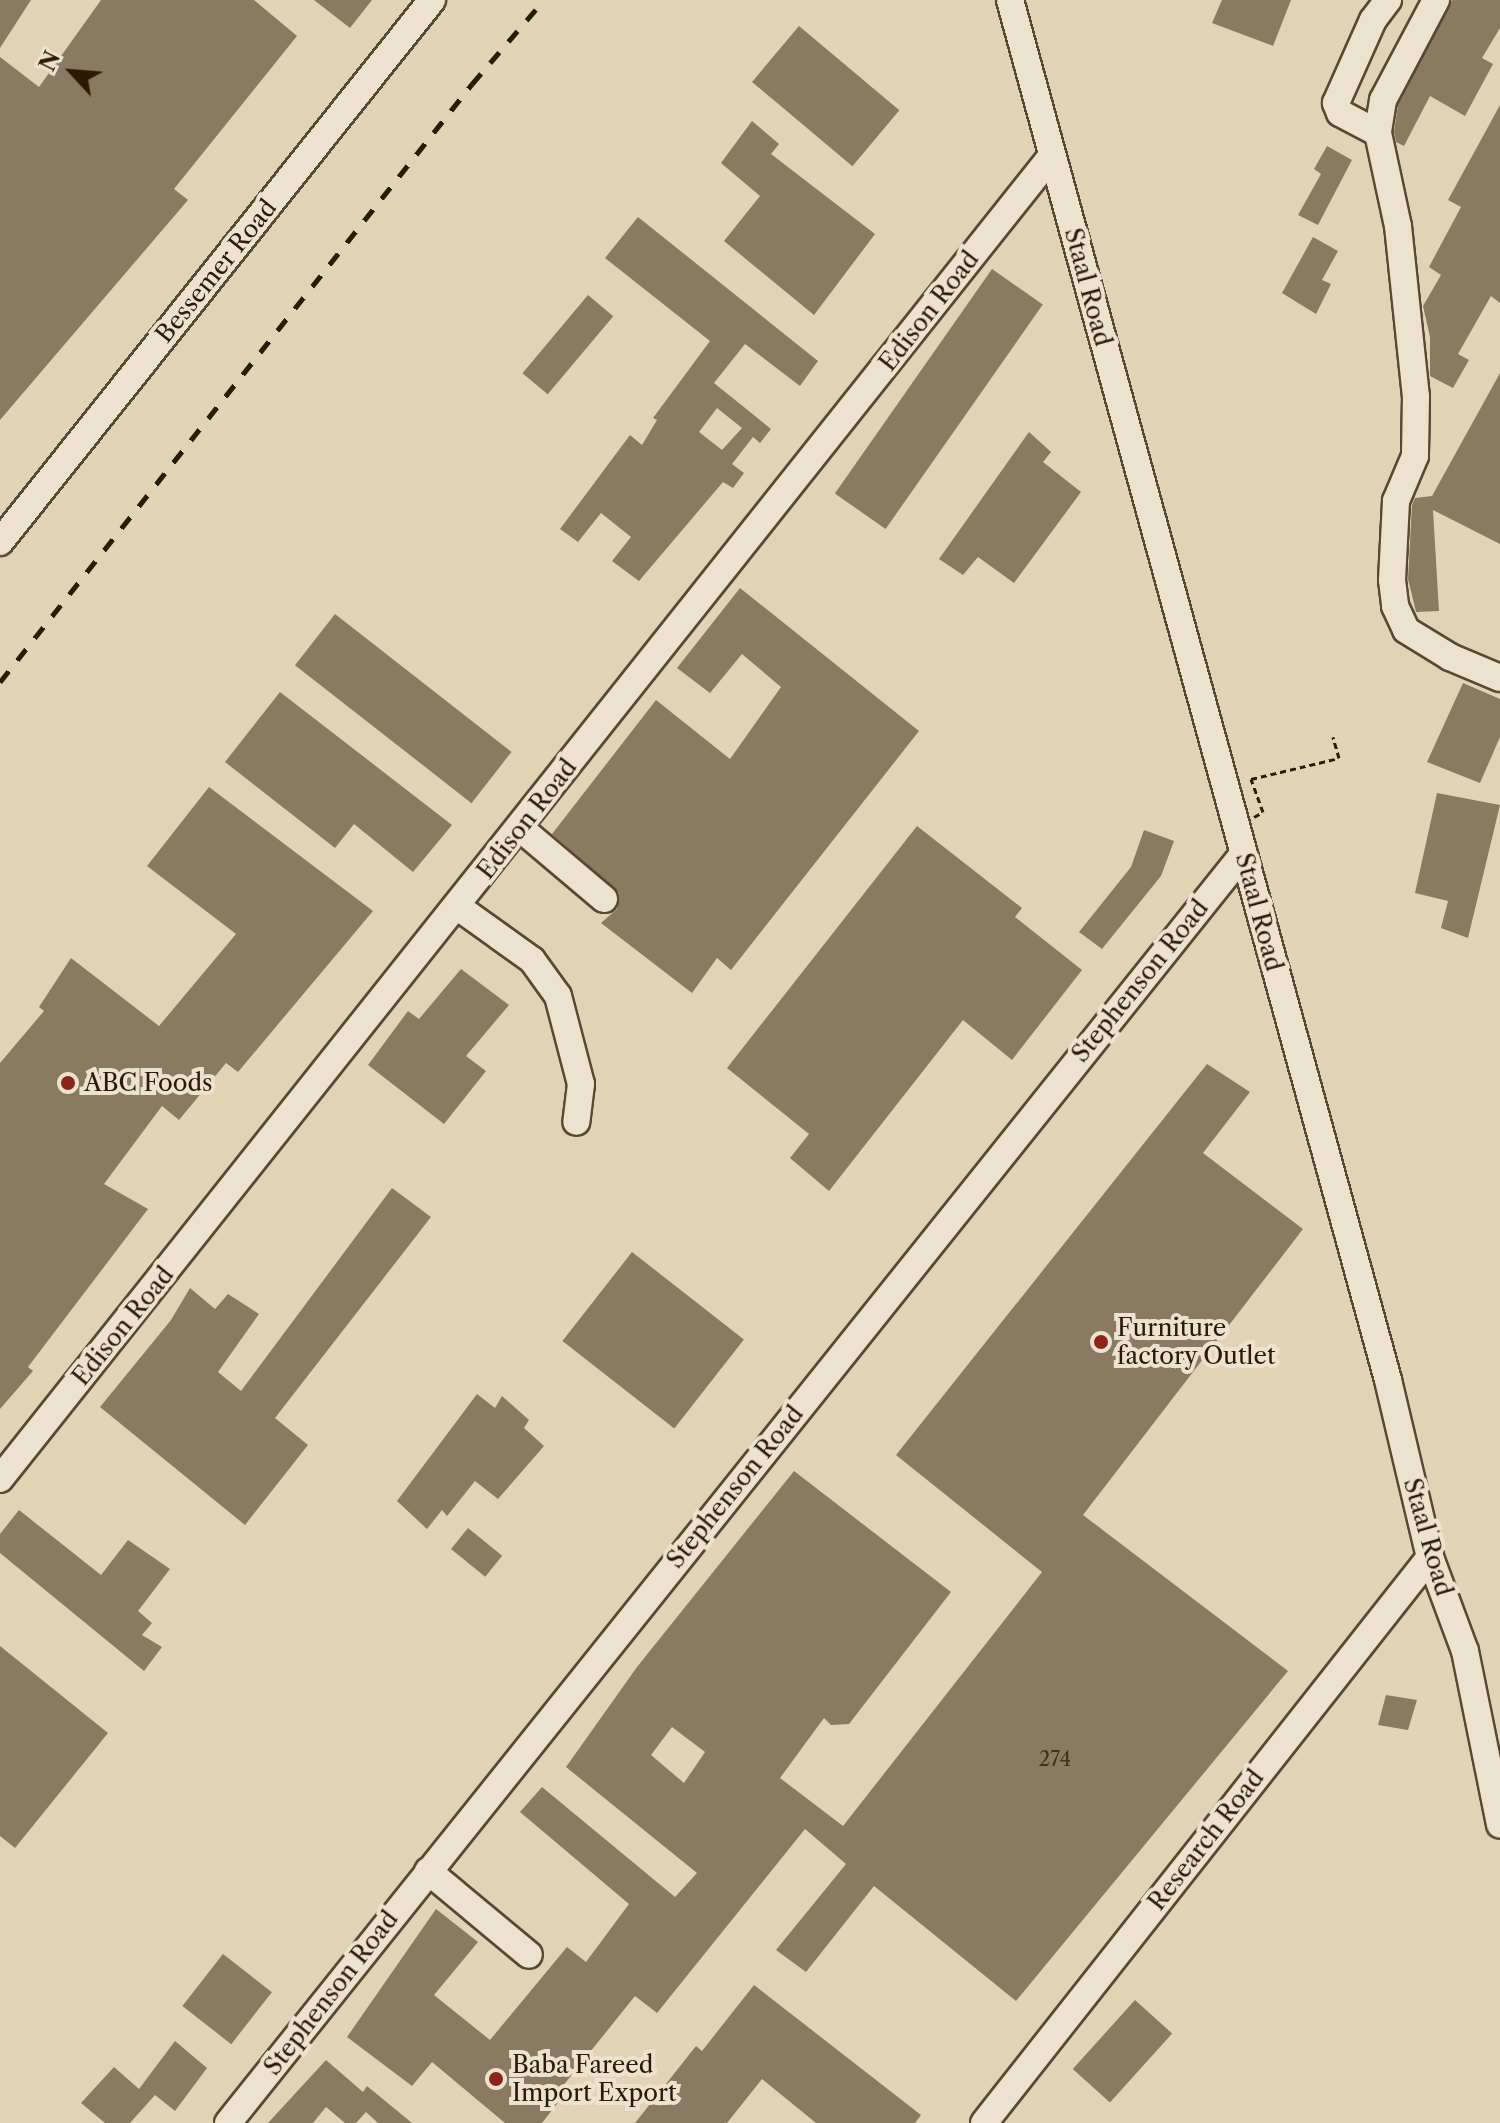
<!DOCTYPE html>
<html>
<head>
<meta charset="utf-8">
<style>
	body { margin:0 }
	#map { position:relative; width:1500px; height:2123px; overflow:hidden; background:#e0d4b6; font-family:"Libre Caslon Text",serif }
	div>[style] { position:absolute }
	.building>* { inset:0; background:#8a7a61; transform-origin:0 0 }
	.path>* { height:3px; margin-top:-1.5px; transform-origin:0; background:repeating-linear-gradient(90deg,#2d1904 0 6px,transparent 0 10px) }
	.roads { filter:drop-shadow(2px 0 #5a4830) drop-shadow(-2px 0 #5a4830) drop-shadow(0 2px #5a4830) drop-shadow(0 -2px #5a4830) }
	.minor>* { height:26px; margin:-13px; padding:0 13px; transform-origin:13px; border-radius:13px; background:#ebe3d0 }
	.rail>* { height:5px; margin-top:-2.5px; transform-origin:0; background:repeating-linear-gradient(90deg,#2d1904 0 14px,transparent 0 28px) }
	.dots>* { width:22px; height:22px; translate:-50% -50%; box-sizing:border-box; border:4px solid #ebe3d0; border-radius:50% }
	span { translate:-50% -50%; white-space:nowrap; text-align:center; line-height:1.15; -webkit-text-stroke:8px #ebe3d0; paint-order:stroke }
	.number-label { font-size:20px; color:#44311b }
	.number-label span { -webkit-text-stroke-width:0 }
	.street-label { font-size:24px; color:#2d1904 }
	.poi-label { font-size:24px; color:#2d1904 }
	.left { translate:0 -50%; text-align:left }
	.north { position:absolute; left:32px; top:32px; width:80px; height:80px; -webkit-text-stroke:6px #ebe3d0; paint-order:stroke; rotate:296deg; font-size:22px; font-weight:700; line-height:32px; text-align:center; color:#2d1904 }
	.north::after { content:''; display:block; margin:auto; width:28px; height:36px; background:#2d1904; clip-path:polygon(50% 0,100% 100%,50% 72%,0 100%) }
</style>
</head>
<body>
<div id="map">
	<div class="building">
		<i style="clip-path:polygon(0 0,31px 0,0 48px)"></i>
		<i style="clip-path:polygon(101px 0,254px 0,297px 36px,174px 189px,188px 200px,0 420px,0 57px,39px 87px)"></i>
		<i style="clip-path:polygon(314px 0,372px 0,350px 28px)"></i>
		<i style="clip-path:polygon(1222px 0,1291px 0,1273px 46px,1212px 23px)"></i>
		<i style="clip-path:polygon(1452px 0,1500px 0,1500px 28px,1482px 58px,1493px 64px,1465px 116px,1430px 96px,1404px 146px,1396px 142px,1394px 132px,1398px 105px)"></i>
		<i style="left:799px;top:26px;width:131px;height:73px;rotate:40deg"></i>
		<i style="clip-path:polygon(1500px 105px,1500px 303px,1491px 296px,1458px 354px,1469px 360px,1453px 388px,1430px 376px,1430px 337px,1423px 306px,1441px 275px,1429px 267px,1461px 207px,1448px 200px)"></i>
		<i style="clip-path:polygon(752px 121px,779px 144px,771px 154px,875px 234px,814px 315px,724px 241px,760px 196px,721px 163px)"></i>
		<i style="clip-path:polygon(1327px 146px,1352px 160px,1318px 225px,1298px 215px,1321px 174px,1314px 169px)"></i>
		<i style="clip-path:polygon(evenodd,638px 217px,818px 361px,800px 386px,745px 344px,714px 383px,771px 429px,760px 443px,753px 437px,732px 464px,744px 473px,733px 488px,723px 482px,639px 581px,612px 561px,631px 537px,601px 513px,578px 542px,560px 529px,630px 435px,642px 445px,657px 420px,653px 418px,710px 341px,605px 258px,638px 217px,717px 408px,742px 428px,722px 450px,699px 432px,717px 408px)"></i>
		<i style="clip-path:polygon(1313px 237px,1338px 251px,1322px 280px,1331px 284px,1316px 314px,1282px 293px)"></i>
		<i style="left:992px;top:269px;width:62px;height:274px;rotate:35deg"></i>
		<i style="left:588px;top:295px;width:33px;height:102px;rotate:40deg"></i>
		<i style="clip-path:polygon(1500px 373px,1500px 544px,1433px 510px,1439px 611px,1416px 612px,1408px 579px,1412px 505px,1415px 498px,1432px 496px)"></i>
		<i style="clip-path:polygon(1029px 432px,1051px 452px,1043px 462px,1081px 492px,1014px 583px,978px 557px,963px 575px,939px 559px)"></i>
		<i style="clip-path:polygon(740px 588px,919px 731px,731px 970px,717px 958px,692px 993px,601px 923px,617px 909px,619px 893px,552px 834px,656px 700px,730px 759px,781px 687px,742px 654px,710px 693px,677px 668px)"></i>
		<i style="left:335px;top:614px;width:224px;height:65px;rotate:38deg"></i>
		<i style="clip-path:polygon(1463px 683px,1500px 699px,1500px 737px,1480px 783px,1427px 762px)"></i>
		<i style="clip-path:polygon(280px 692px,452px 825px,413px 872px,354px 824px,335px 848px,225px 762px)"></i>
		<i style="clip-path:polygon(209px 787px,373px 911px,238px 1072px,226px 1063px,179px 1120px,162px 1106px,104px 1184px,148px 1209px,28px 1367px,33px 1371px,0 1409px,0 1063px,44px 1011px,39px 1007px,71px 958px,159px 1026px,236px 934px,147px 866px)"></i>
		<i style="clip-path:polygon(1437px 793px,1500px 805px,1468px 938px,1441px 928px,1448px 901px,1415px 893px)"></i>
		<i style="clip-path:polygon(917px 826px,1022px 908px,1015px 917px,1082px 970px,1012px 1060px,963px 1020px,829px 1191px,790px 1158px,809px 1134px,727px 1068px)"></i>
		<i style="clip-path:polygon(1144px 830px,1174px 841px,1161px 876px,1102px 949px,1079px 932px,1131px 867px)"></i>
		<i style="clip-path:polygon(461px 969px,509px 1005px,466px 1056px,486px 1071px,444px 1124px,368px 1065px,408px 1011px,419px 1019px)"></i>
		<i style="clip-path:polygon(evenodd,1207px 1064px,1250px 1092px,1203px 1153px,1303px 1229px,1083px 1515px,1288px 1671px,1016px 2001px,874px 1886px,806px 1972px,776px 1950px,846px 1864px,805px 1829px,657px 2013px,635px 1996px,558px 2092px,563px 2096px,542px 2123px,505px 2123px,432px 2062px,412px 2086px,347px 2037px,436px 1909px,478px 1942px,434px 1995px,490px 2040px,567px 1947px,586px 1962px,629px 1904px,520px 1812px,542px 1787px,675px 1897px,697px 1873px,566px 1767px,637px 1667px,794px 1471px,951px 1592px,849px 1724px,831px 1725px,824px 1718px,780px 1778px,843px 1826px,1042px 1572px,896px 1455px,1207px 1064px,672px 1727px,705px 1752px,684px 1783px,651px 1755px,672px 1727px)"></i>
		<i style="clip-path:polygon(392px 1188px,431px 1217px,275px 1418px,308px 1445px,245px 1525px,100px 1407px,171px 1320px,190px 1288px,215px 1309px,228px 1294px,259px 1314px,218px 1372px,241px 1391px)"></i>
		<i style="left:632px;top:1252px;width:142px;height:113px;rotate:38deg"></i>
		<i style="clip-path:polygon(477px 1394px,495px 1408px,502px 1396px,529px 1420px,524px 1428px,544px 1446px,498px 1499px,475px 1481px,447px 1516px,442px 1510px,427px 1529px,397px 1501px)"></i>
		<i style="clip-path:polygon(19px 1510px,101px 1575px,128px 1540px,170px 1569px,138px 1611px,152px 1623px,142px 1635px,162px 1647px,144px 1671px,0 1553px,0 1534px)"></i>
		<i style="left:468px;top:1528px;width:44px;height:27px;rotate:39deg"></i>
		<i style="clip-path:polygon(0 1646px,108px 1733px,15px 1848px,0 1836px)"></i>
		<i style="clip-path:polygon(1386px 1695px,1417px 1700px,1408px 1730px,1378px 1725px)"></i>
		<i style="left:223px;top:1954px;width:62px;height:66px;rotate:38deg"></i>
		<i style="clip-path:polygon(754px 1985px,921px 2115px,915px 2123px,816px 2123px,762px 2079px,727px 2123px,635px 2123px,696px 2046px,702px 2051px)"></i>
		<i style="left:1135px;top:2000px;width:50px;height:93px;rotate:42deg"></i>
		<i style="clip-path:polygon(175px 2041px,207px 2068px,175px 2111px,155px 2095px,130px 2123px,105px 2123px,81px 2103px,114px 2067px,139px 2089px)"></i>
		<i style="clip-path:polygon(326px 2060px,363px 2092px,367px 2086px,412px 2123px,378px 2123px,366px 2112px,356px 2123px,345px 2123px,326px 2107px,313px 2123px,268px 2123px)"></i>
	</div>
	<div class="path">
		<i style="left:1254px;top:817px;width:10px;rotate:-29deg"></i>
		<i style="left:1263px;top:812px;width:35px;rotate:-110deg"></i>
		<i style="left:1251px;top:779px;width:90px;rotate:-13.4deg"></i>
		<i style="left:1339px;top:758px;width:22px;rotate:-106deg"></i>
	</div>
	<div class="roads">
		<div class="minor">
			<i style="left:1010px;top:0;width:1431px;rotate:74.68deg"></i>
			<i style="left:1388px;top:1380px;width:182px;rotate:76.7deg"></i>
			<i style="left:1430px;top:1557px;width:100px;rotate:69.6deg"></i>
			<i style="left:1465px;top:1651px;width:177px;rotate:78.6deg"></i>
			<i style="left:1436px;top:0;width:113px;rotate:117.9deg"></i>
			<i style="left:1383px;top:100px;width:33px;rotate:99deg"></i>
			<i style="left:1378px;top:133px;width:95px;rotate:77.9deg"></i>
			<i style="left:1398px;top:226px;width:171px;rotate:84deg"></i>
			<i style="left:1416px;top:396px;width:60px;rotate:91deg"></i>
			<i style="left:1415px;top:456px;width:49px;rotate:112.9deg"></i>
			<i style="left:1396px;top:501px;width:79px;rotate:92.9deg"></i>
			<i style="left:1392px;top:580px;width:26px;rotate:83deg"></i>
			<i style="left:1395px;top:606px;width:26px;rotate:65deg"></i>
			<i style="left:1406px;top:630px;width:52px;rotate:31.5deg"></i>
			<i style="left:1450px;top:657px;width:54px;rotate:22.8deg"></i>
			<i style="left:1378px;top:133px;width:43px;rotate:-152.2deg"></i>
			<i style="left:1340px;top:113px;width:11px;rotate:-112deg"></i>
			<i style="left:1336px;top:103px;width:91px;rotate:-66deg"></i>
			<i style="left:1373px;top:20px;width:25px;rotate:-53deg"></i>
			<i style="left:0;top:542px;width:693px;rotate:-51.44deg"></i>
			<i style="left:520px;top:828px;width:110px;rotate:40.2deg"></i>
			<i style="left:458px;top:907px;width:91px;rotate:35.6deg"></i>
			<i style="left:532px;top:960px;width:44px;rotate:54.2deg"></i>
			<i style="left:558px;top:996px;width:91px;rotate:75.4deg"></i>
			<i style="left:581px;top:1084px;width:38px;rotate:97deg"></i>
			<i style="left:0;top:1479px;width:1689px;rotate:-51.52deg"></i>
			<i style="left:428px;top:1871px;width:131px;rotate:39.7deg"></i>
			<i style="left:228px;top:2123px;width:1626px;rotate:-51.34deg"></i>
			<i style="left:984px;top:2123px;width:721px;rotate:-51.76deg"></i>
		</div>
	</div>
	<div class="rail">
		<i style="left:0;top:682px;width:762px;rotate:-51.72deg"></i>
		<i style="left:472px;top:84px;width:111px;rotate:-49.4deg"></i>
	</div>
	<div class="dots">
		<i style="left:68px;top:1083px;background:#8f2418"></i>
		<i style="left:1101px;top:1342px;background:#8f2418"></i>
		<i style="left:496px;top:2079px;background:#8f2418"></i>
	</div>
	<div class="number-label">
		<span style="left:1055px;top:1759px">274</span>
	</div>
	<div class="street-label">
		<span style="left:216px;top:271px;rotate:-51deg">Bessemer Road</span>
		<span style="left:1088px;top:287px;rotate:75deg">Staal Road</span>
		<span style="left:929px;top:311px;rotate:-52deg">Edison Road</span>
		<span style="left:527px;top:819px;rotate:-52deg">Edison Road</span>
		<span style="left:1259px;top:912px;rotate:75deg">Staal Road</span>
		<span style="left:1140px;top:981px;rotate:-51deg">Stephenson Road</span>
		<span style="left:123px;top:1326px;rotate:-51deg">Edison Road</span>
		<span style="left:735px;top:1487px;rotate:-51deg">Stephenson Road</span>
		<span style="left:1428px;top:1537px;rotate:74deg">Staal Road</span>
		<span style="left:1206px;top:1840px;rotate:-52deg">Research Road</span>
		<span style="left:331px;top:1993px;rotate:-52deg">Stephenson Road</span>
	</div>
	<div class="poi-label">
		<span class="left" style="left:84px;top:1083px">ABC Foods</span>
		<span class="left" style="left:1117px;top:1342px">Furniture<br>factory Outlet</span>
		<span class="left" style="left:512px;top:2079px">Baba Fareed<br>Import Export</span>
	</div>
	<div class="north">N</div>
</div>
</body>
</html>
